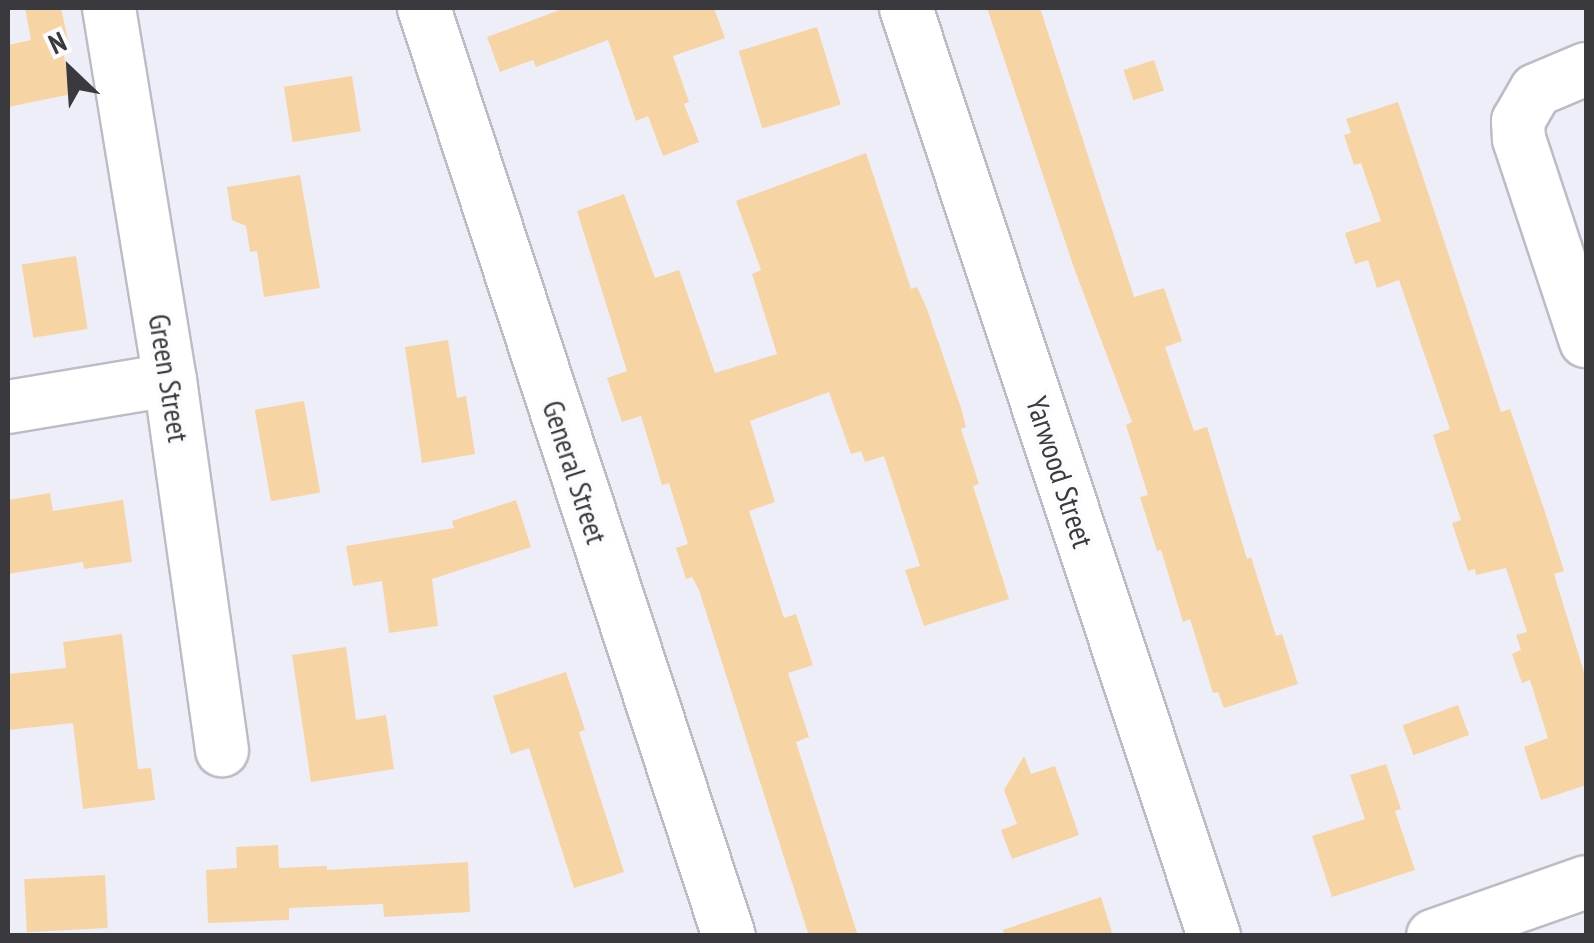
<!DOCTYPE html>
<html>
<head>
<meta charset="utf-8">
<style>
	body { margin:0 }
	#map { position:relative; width:1594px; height:943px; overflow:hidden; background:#eeeef9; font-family:"PT Sans Narrow",sans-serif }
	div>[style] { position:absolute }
	.building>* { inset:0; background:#f7d4a4; transform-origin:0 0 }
	.roads { filter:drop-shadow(2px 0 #bcbcc6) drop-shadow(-2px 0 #bcbcc6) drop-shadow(0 2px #bcbcc6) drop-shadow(0 -2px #bcbcc6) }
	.minor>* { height:52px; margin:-26px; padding:0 26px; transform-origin:26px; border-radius:26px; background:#fff }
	span { translate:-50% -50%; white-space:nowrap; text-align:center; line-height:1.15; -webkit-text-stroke:8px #fcfcff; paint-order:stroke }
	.street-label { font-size:30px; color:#3a3a3e }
	.frame { position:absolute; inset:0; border:10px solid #3a3a3e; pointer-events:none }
	.north { position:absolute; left:20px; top:20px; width:100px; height:100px; -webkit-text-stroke:8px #fcfcff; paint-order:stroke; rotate:335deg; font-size:28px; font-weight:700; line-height:40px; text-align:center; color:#3a3a3e }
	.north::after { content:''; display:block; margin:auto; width:35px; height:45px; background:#3a3a3e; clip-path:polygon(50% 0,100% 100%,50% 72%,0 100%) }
</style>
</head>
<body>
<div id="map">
	<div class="building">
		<i style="clip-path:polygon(25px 8px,61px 8px,68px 40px,61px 42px,72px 94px,8px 107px,8px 45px,31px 40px)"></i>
		<i style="clip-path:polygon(565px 8px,714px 8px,725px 38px,673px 56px,689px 102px,684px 104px,699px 142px,663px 156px,648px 116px,636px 121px,608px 40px,536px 67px,533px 60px,500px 72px,487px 37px)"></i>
		<i style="clip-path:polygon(987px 8px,1040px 8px,1134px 297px,1164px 288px,1182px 341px,1165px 347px,1194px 431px,1207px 427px,1247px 559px,1251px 557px,1276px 636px,1282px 634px,1298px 684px,1224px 708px,1218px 692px,1213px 693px,1190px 619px,1183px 622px,1161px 550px,1157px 551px,1140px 497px,1148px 495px,1126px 425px,1132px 422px,1074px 268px)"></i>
		<i style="left:817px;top:27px;width:81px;height:82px;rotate:73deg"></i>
		<i style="left:1154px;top:60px;width:32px;height:32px;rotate:72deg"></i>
		<i style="left:352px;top:76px;width:56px;height:69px;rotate:81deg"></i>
		<i style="clip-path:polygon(1398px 102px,1501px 412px,1510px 409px,1545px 512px,1564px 571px,1554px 574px,1586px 679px,1586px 785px,1541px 800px,1524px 747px,1548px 738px,1530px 680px,1522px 683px,1512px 654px,1521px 650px,1516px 635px,1527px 632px,1506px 568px,1476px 575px,1475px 569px,1468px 571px,1452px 523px,1461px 520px,1433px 435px,1450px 429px,1399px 280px,1377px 288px,1368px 260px,1355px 264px,1345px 233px,1381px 221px,1361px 163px,1354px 165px,1344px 135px,1351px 133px,1346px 119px)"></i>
		<i style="clip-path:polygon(866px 153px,911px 289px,917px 287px,927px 309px,961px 408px,966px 427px,961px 429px,979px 484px,973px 486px,1009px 599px,924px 626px,905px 570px,920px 566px,884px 456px,865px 462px,861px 451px,851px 454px,829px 392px,750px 421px,775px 502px,749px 511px,784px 618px,796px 614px,813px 665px,788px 673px,809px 737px,796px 742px,858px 936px,809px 936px,699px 590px,692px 577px,686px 579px,676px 548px,688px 544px,669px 483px,662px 485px,641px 416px,622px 422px,607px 378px,627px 371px,577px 211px,624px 194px,655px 278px,679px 270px,715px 373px,777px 354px,752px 274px,761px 270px,736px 201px)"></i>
		<i style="clip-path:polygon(300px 175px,320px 288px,264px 297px,257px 251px,250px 252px,246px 226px,232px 220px,227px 187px)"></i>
		<i style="left:76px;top:256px;width:74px;height:55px;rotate:81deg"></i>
		<i style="clip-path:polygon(448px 340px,457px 398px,466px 396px,475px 454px,422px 463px,405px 347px)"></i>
		<i style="left:304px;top:401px;width:93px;height:50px;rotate:80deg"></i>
		<i style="clip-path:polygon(50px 493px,53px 511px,123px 500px,132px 562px,84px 569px,83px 562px,8px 574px,8px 500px)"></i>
		<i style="clip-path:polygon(516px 500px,531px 547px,432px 579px,438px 626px,389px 633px,382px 581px,353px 586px,346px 546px,454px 528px,452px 521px)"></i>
		<i style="clip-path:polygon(122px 634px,138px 769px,151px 768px,155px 800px,83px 809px,73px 723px,8px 730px,8px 674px,66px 668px,63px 642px)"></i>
		<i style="clip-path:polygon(346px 647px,356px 720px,386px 715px,394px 769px,311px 782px,292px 655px)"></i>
		<i style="clip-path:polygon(566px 672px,585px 730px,579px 732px,624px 872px,574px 888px,529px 748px,511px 754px,493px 696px)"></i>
		<i style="left:1458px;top:705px;width:32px;height:59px;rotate:70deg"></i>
		<i style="clip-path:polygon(1024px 756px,1031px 774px,1055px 766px,1079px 835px,1012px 859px,1001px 830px,1017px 824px,1004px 790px)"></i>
		<i style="clip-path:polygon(1386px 764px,1401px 809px,1395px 811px,1415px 870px,1332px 897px,1312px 836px,1365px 819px,1350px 775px)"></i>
		<i style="clip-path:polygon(278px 845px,279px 868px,327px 866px,327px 870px,468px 862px,470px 912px,384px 917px,383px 904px,289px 908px,289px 920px,208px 923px,206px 870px,237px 868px,236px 847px)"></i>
		<i style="left:105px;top:875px;width:53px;height:81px;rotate:87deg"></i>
		<i style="clip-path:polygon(1101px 897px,1113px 936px,1004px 936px,1003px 930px)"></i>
	</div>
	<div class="roads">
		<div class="minor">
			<i style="left:109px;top:8px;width:377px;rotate:80.7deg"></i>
			<i style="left:170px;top:380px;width:374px;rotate:82deg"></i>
			<i style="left:424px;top:8px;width:977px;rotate:71.81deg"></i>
			<i style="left:906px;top:8px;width:978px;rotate:71.64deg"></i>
			<i style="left:1586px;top:69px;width:54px;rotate:157.2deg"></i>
			<i style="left:1536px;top:90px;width:36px;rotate:120deg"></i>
			<i style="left:1518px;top:121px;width:18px;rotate:87deg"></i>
			<i style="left:1519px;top:139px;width:213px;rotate:71.7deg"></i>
			<i style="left:8px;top:407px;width:164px;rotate:-9.5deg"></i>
			<i style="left:1433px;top:936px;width:162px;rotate:-19.4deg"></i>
		</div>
	</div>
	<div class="street-label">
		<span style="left:169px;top:378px;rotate:81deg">Green Street</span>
		<span style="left:575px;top:472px;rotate:72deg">General Street</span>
		<span style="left:1060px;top:472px;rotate:72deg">Yarwood Street</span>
	</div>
	<div class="frame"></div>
	<div class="north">N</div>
</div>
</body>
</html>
